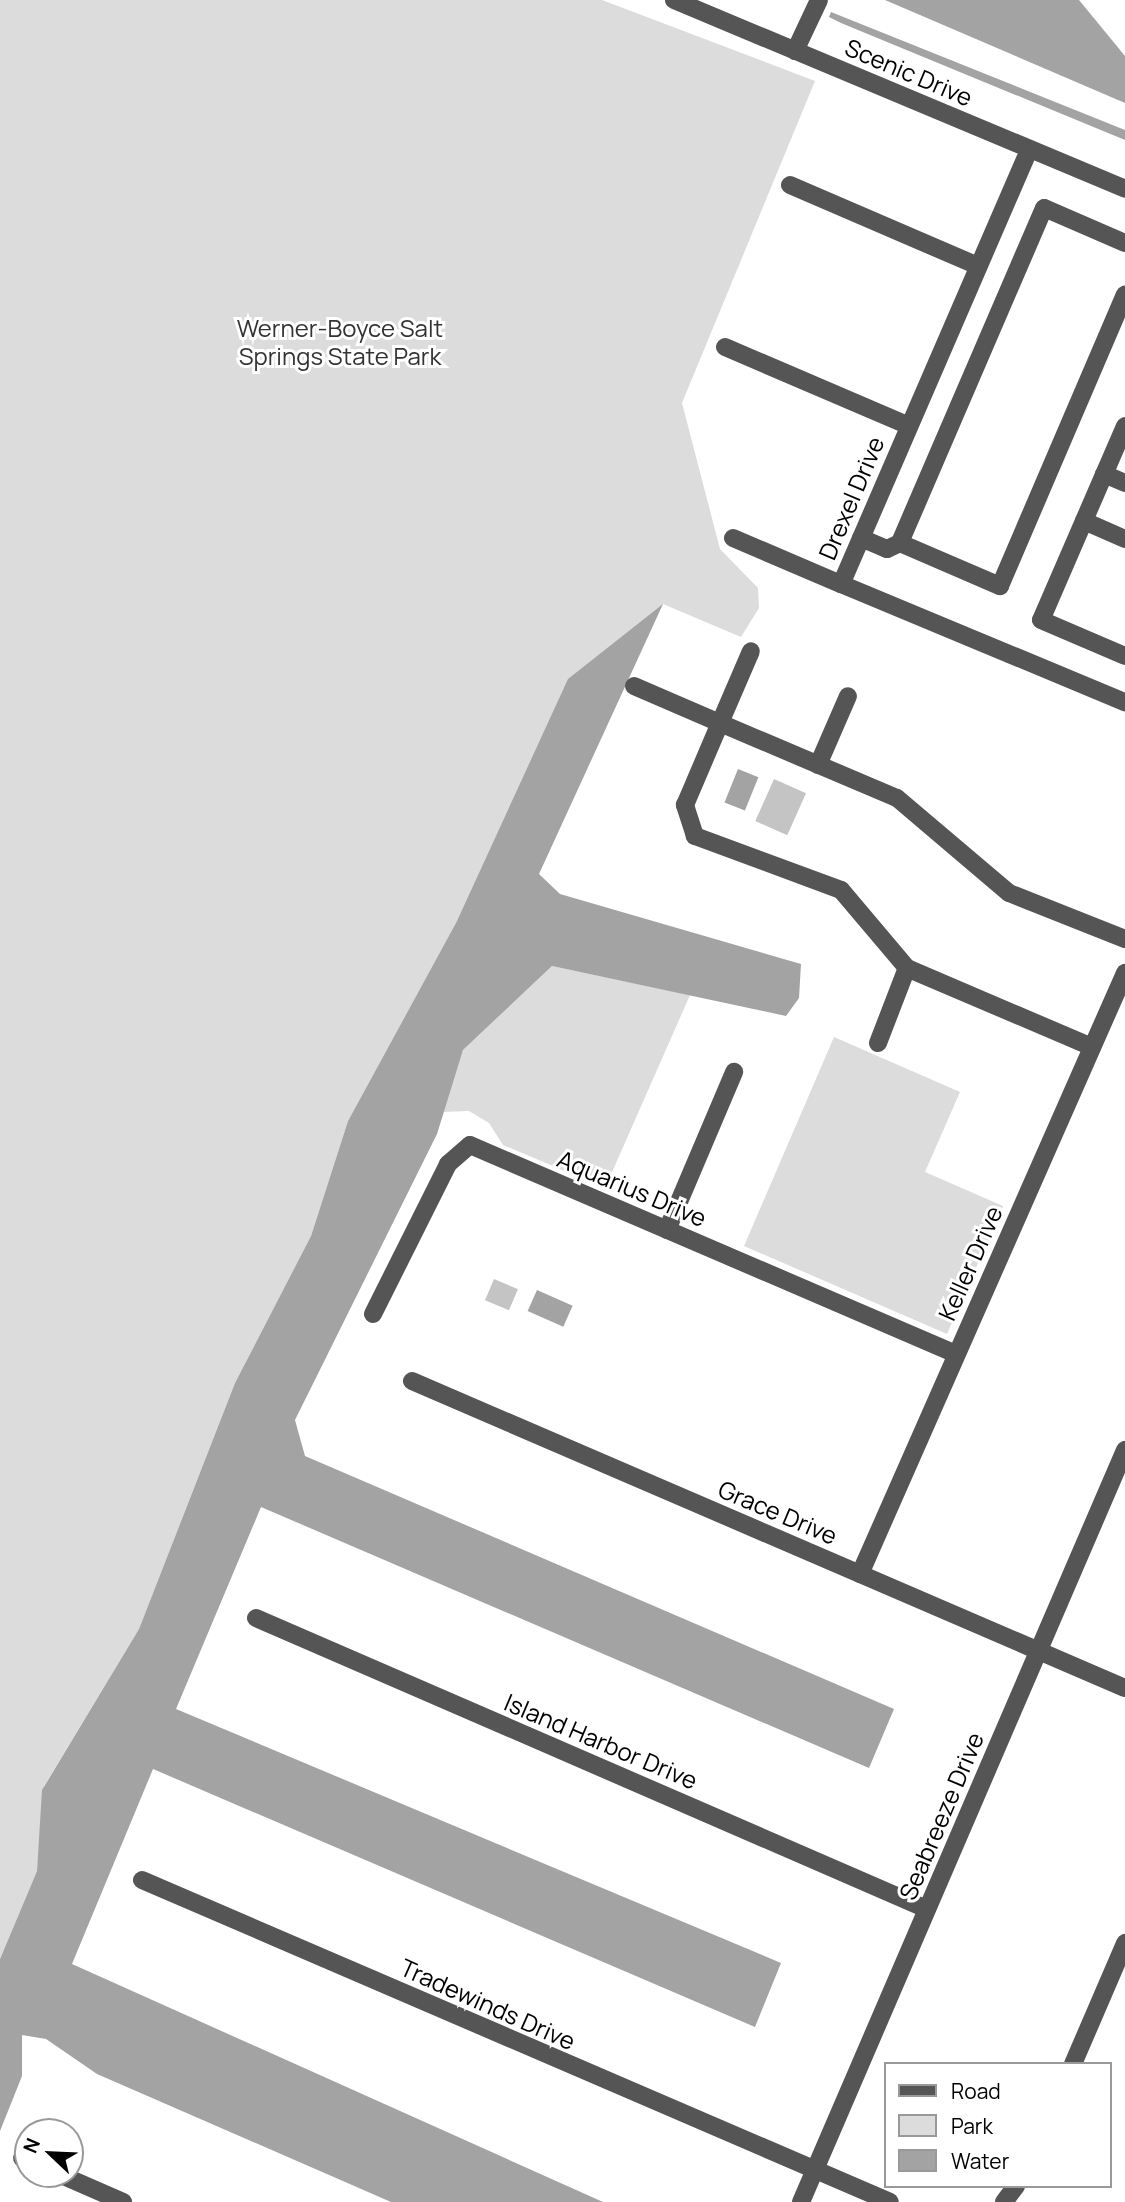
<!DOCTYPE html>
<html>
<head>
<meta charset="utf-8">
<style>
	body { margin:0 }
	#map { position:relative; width:1125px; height:2202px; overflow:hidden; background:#fff; font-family:Manrope,sans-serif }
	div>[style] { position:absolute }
	.green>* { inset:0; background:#dcdcdc }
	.water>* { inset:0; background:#a3a3a3; transform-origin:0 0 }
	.building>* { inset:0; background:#c4c4c4; transform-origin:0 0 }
	.minor>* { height:18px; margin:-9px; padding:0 9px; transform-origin:9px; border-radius:9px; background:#555 }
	span { translate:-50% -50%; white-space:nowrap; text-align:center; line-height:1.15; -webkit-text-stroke:6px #fff; paint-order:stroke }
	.street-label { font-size:24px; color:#000 }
	.park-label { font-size:24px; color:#333 }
	.legend { position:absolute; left:884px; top:2062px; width:228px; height:126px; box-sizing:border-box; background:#fff; border:2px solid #999; margin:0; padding:9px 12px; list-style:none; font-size:21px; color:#000 }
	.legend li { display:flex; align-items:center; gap:14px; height:35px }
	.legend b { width:35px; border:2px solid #999 }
	.north { position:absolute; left:14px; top:2118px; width:70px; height:70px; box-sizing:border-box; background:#fff; border:2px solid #999; border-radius:50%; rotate:293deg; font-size:19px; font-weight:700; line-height:28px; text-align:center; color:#000 }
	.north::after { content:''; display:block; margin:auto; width:24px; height:32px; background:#000; clip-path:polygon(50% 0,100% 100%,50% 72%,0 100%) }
</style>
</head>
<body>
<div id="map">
	<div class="green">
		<i style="clip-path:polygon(0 0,602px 0,815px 81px,682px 403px,720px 549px,758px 588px,759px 608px,741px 637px,663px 604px,457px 921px,348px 1121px,311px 1236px,235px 1383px,139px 1629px,44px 1786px,37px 1871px,0 1959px)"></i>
		<i style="clip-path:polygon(552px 966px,690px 995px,605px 1188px,503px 1145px,489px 1123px,469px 1111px,442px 1112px,463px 1050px)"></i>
		<i style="clip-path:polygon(834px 1037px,960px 1092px,925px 1172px,1003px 1206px,947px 1334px,744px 1246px)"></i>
	</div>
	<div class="water">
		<i style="clip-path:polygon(885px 0,1079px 0,1125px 56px,1125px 103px)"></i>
		<i style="clip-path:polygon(831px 12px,1125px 130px,1125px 140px,841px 23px,829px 17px)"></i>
		<i style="clip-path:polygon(663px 604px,539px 874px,560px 894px,801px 964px,799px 998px,786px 1016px,552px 966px,463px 1050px,437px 1134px,295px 1420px,305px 1456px,894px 1709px,869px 1768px,261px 1507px,176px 1709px,781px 1963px,755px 2027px,153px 1769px,72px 1964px,603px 2202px,391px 2202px,97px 2074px,46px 2039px,22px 2035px,22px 2076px,0 2131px,0 1959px,37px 1871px,42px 1790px,139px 1629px,235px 1383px,311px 1236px,348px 1121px,457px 921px,568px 679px)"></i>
		<i style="left:738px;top:769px;width:22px;height:36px;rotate:22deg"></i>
		<i style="left:537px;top:1290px;width:39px;height:23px;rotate:24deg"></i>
	</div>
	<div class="building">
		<i style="left:774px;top:779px;width:35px;height:46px;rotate:24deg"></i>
		<i style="left:494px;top:1279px;width:26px;height:23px;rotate:23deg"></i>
	</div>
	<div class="minor">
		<i style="left:674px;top:0;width:489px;rotate:22.7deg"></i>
		<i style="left:795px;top:51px;width:56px;rotate:-64.8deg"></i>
		<i style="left:1029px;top:150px;width:473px;rotate:113.4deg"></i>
		<i style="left:841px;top:584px;width:308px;rotate:22.6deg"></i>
		<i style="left:790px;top:185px;width:205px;rotate:23.3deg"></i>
		<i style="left:1125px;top:243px;width:88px;rotate:-156.6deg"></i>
		<i style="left:1044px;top:208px;width:365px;rotate:113.3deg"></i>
		<i style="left:900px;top:543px;width:109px;rotate:23.3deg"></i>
		<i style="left:1000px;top:586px;width:317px;rotate:-66.8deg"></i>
		<i style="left:725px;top:347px;width:200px;rotate:23.2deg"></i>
		<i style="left:1125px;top:426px;width:211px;rotate:113.4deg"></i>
		<i style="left:1041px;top:620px;width:91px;rotate:23.2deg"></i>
		<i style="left:1104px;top:474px;width:23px;rotate:23deg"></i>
		<i style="left:1084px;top:521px;width:45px;rotate:23.7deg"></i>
		<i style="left:733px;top:538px;width:117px;rotate:23.1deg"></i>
		<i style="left:861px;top:538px;width:28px;rotate:23deg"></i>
		<i style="left:887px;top:549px;width:14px;rotate:-25deg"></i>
		<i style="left:634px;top:686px;width:94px;rotate:23.3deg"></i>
		<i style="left:720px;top:723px;width:78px;rotate:-66.7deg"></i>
		<i style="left:818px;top:765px;width:75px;rotate:-66.5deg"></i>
		<i style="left:878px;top:1043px;width:80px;rotate:-68.9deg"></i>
		<i style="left:1092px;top:1047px;width:201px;rotate:-156.9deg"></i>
		<i style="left:907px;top:968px;width:102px;rotate:-130.2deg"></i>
		<i style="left:841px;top:890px;width:156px;rotate:-159.7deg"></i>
		<i style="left:695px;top:836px;width:33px;rotate:-108deg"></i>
		<i style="left:685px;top:805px;width:89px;rotate:-66.9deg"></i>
		<i style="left:720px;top:723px;width:192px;rotate:23deg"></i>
		<i style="left:897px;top:798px;width:147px;rotate:40.3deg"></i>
		<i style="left:1009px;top:893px;width:125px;rotate:21.6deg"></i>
		<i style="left:667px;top:1230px;width:172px;rotate:-67deg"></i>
		<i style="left:373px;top:1314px;width:168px;rotate:-63.4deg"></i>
		<i style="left:448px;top:1164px;width:29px;rotate:-41deg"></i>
		<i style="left:470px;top:1145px;width:529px;rotate:23.27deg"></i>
		<i style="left:412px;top:1381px;width:776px;rotate:23.3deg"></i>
		<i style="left:860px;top:1574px;width:657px;rotate:-66.21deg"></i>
		<i style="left:256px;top:1618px;width:731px;rotate:23.45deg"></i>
		<i style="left:142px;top:1880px;width:814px;rotate:23.29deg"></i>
		<i style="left:1073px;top:2064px;width:132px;rotate:-66.7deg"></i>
		<i style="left:22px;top:2158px;width:7px;rotate:27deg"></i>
		<i style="left:59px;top:2174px;width:70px;rotate:23.6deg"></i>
		<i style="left:801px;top:2202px;width:819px;rotate:-66.69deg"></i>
		<i style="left:1004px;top:2202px;width:20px;rotate:-53deg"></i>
	</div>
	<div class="street-label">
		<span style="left:909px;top:72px;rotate:23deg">Scenic Drive</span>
		<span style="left:851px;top:498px;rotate:-67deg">Drexel Drive</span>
		<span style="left:632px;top:1188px;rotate:23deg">Aquarius Drive</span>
		<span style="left:970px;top:1263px;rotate:-66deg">Keller Drive</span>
		<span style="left:778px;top:1512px;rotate:23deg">Grace Drive</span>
		<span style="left:601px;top:1741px;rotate:23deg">Island Harbor Drive</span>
		<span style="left:941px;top:1816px;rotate:-67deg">Seabreeze Drive</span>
		<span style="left:488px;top:2004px;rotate:24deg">Tradewinds Drive</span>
	</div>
	<div class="park-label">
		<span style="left:340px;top:342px">Werner-Boyce Salt<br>Springs State Park</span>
	</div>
	<ul class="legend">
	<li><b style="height:9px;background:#555"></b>Road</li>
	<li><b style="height:19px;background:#dcdcdc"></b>Park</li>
	<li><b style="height:19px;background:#a3a3a3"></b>Water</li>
	</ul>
	<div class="north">N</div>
</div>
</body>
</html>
